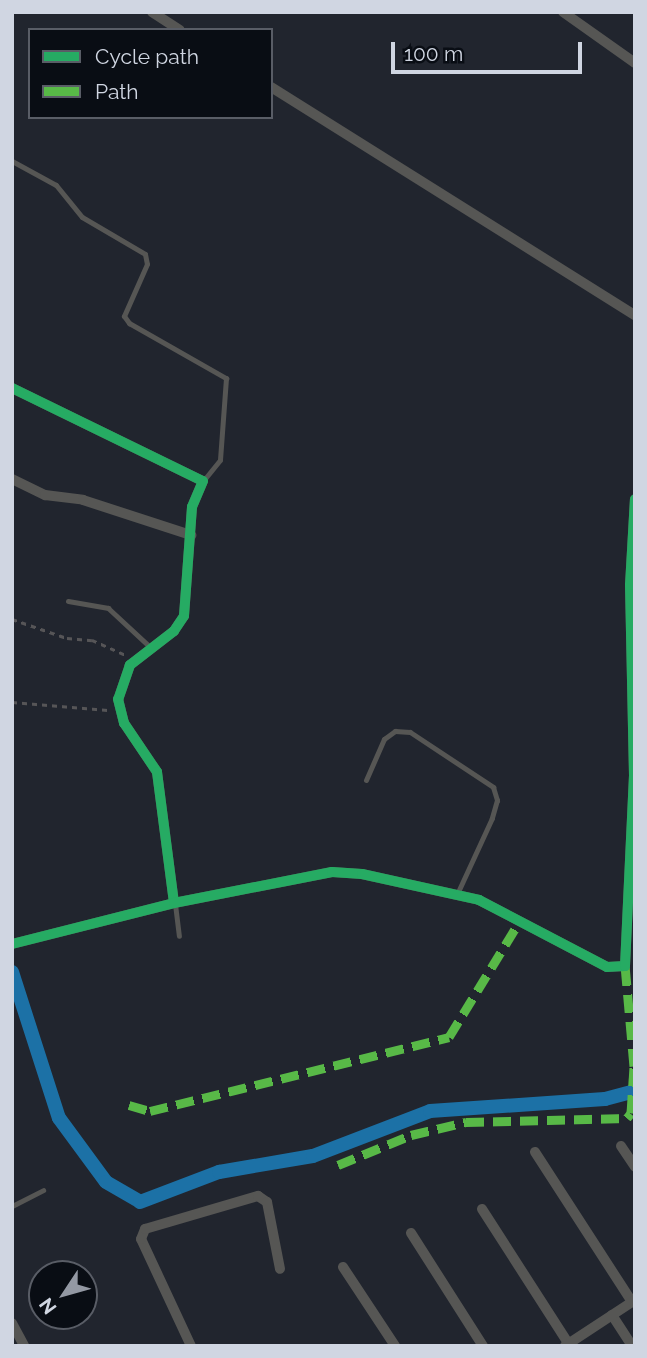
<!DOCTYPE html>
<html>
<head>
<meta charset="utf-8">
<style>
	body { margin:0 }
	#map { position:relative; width:647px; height:1358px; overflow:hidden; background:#21252e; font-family:Raleway,sans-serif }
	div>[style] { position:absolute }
	.canal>* { height:14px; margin:-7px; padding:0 7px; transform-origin:7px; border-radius:7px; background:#1c71a6 }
	.path>* { height:2.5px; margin-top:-1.25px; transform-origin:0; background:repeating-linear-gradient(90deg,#565557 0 5px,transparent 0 10px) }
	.lane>* { height:5px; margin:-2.5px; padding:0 2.5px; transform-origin:2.5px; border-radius:2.5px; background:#565654 }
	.street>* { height:10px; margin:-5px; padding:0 5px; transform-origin:5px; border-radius:5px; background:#565654 }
	.quiet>* { height:9px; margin-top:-4.5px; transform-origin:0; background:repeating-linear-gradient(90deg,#58b947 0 18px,transparent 0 27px) }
	.cycleway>* { height:10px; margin:-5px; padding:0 5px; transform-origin:5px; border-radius:5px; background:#26ab63 }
	span { translate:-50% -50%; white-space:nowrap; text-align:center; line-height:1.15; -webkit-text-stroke:6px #090d14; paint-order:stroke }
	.frame { position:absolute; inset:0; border:14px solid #d0d6e2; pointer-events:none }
	.legend { position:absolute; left:28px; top:28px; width:245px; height:91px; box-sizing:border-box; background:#090d14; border:2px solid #595d66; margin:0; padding:9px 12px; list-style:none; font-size:21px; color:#d0d6e2 }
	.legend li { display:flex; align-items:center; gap:14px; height:35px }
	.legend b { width:35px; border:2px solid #595d66 }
	.north { position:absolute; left:28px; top:1260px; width:70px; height:70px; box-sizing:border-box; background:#090d14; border:2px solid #595d66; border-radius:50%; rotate:234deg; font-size:19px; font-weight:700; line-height:28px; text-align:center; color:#d0d6e2 }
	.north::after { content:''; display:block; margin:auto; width:24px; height:32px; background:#9398a3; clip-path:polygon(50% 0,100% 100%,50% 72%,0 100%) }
	.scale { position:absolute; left:391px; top:42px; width:191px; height:32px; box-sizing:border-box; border:4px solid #d0d6e2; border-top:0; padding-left:9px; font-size:21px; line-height:24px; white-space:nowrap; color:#d0d6e2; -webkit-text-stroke:5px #090d14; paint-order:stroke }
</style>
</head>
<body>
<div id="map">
	<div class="canal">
		<i style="left:12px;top:972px;width:153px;rotate:72.2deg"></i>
		<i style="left:59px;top:1118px;width:79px;rotate:53.7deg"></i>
		<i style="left:106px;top:1182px;width:39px;rotate:30deg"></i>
		<i style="left:140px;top:1202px;width:85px;rotate:-20.8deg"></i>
		<i style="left:219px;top:1172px;width:95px;rotate:-9.7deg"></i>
		<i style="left:313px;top:1156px;width:125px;rotate:-21deg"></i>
		<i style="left:430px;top:1111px;width:175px;rotate:-3.9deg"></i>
		<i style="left:605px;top:1099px;width:31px;rotate:-15deg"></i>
	</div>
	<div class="path">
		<i style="left:12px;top:619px;width:58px;rotate:19.1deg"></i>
		<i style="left:67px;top:638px;width:25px;rotate:5deg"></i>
		<i style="left:92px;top:640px;width:36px;rotate:24deg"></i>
		<i style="left:12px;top:702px;width:96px;rotate:4.8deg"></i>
	</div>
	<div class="lane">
		<i style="left:12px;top:161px;width:50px;rotate:28.6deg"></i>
		<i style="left:56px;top:185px;width:41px;rotate:50.9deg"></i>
		<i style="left:82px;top:217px;width:73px;rotate:30.4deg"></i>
		<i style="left:145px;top:254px;width:10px;rotate:79deg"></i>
		<i style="left:147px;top:264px;width:57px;rotate:113.9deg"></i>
		<i style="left:124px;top:316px;width:9px;rotate:54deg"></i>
		<i style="left:129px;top:323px;width:112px;rotate:29.6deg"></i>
		<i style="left:226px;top:378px;width:82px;rotate:94.2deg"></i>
		<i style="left:220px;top:460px;width:27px;rotate:129deg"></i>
		<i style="left:68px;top:601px;width:41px;rotate:9.9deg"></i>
		<i style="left:108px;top:608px;width:59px;rotate:42.9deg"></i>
		<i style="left:366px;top:780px;width:45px;rotate:-66.3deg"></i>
		<i style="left:384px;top:739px;width:14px;rotate:-36deg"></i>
		<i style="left:395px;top:731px;width:15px;rotate:4deg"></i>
		<i style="left:410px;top:732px;width:100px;rotate:33.5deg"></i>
		<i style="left:493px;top:787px;width:14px;rotate:73deg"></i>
		<i style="left:497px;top:800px;width:19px;rotate:106deg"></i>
		<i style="left:492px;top:818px;width:84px;rotate:114.7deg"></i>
		<i style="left:175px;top:904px;width:32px;rotate:83deg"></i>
		<i style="left:12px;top:1206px;width:35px;rotate:-27deg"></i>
	</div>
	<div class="street">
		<i style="left:152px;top:12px;width:33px;rotate:33deg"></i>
		<i style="left:563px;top:12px;width:88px;rotate:35.3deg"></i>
		<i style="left:271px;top:87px;width:430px;rotate:32.1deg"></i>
		<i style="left:12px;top:388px;width:212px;rotate:26deg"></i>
		<i style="left:203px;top:481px;width:28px;rotate:113deg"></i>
		<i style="left:192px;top:507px;width:109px;rotate:94.2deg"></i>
		<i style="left:184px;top:616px;width:18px;rotate:124deg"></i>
		<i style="left:174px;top:631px;width:56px;rotate:142.3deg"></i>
		<i style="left:130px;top:665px;width:36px;rotate:109deg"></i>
		<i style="left:118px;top:699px;width:25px;rotate:76deg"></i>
		<i style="left:124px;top:723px;width:59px;rotate:56deg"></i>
		<i style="left:157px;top:772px;width:132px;rotate:82.6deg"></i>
		<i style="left:12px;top:479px;width:37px;rotate:26deg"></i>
		<i style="left:45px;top:495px;width:38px;rotate:7deg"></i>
		<i style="left:83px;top:500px;width:114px;rotate:18deg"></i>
		<i style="left:12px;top:944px;width:167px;rotate:-14.2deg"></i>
		<i style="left:174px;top:903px;width:161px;rotate:-11.1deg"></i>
		<i style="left:332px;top:872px;width:30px;rotate:4deg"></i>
		<i style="left:362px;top:874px;width:120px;rotate:12.5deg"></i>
		<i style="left:479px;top:900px;width:144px;rotate:27.6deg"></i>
		<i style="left:607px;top:967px;width:18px;rotate:-3deg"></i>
		<i style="left:625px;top:966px;width:190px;rotate:-87.3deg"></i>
		<i style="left:634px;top:776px;width:191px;rotate:-91.2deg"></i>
		<i style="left:630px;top:585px;width:86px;rotate:-86.7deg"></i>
		<i style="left:621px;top:1146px;width:25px;rotate:56deg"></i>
		<i style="left:535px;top:1152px;width:179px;rotate:57.1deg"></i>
		<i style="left:482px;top:1209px;width:159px;rotate:57.3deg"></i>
		<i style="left:411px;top:1233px;width:134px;rotate:57.5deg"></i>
		<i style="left:343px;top:1267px;width:95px;rotate:56.6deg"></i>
		<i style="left:612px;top:1315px;width:37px;rotate:57deg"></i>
		<i style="left:12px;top:1323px;width:26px;rotate:62deg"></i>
		<i style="left:191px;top:1346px;width:118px;rotate:-115deg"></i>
		<i style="left:141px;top:1239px;width:11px;rotate:-68deg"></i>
		<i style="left:145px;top:1229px;width:118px;rotate:-16.3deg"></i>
		<i style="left:258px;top:1196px;width:11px;rotate:34deg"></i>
		<i style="left:267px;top:1202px;width:68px;rotate:79deg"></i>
		<i style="left:565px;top:1346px;width:84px;rotate:-33.3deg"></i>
	</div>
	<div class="quiet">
		<i style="left:129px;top:1105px;width:22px;rotate:16deg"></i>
		<i style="left:150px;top:1111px;width:308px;rotate:-13.9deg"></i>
		<i style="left:449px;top:1037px;width:138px;rotate:-58.6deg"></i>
		<i style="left:338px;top:1165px;width:79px;rotate:-22.3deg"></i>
		<i style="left:411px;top:1135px;width:57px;rotate:-13.3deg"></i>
		<i style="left:466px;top:1122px;width:161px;rotate:-1.4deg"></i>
		<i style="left:627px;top:1118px;width:6px;rotate:-51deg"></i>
		<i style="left:631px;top:1113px;width:47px;rotate:-86.3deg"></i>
		<i style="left:634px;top:1066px;width:100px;rotate:-95.1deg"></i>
	</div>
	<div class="cycleway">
		<i style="left:12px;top:388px;width:212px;rotate:26deg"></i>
		<i style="left:203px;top:481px;width:28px;rotate:113deg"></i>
		<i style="left:192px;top:507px;width:109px;rotate:94.2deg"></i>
		<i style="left:184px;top:616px;width:18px;rotate:124deg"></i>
		<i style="left:174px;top:631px;width:56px;rotate:142.3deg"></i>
		<i style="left:130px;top:665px;width:36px;rotate:109deg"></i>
		<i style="left:118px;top:699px;width:25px;rotate:76deg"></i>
		<i style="left:124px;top:723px;width:59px;rotate:56deg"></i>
		<i style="left:157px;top:772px;width:132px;rotate:82.6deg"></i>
		<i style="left:12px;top:944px;width:167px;rotate:-14.2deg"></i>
		<i style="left:174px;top:903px;width:161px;rotate:-11.1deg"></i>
		<i style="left:332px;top:872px;width:30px;rotate:4deg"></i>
		<i style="left:362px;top:874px;width:120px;rotate:12.5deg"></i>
		<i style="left:479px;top:900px;width:144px;rotate:27.6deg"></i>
		<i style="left:607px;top:967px;width:18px;rotate:-3deg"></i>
		<i style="left:625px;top:966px;width:190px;rotate:-87.3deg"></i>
		<i style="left:634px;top:776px;width:191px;rotate:-91.2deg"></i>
		<i style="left:630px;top:585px;width:86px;rotate:-86.7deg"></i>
	</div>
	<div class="frame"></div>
	<ul class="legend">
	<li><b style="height:9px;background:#26ab63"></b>Cycle path</li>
	<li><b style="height:9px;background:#58b947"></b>Path</li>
	</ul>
	<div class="north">N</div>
	<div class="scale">100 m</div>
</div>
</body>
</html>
